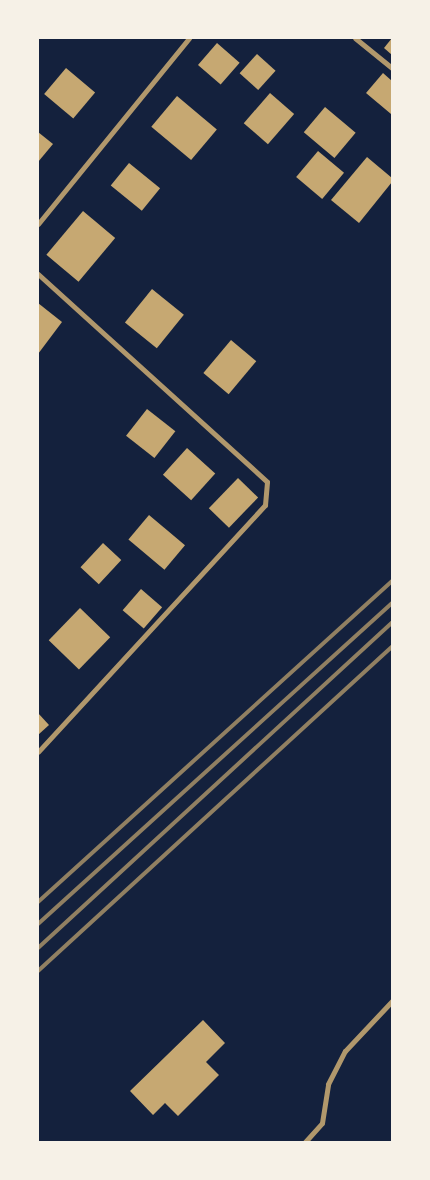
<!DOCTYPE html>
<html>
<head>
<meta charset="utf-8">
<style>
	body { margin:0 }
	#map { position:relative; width:430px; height:1180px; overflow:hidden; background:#14213d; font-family:"Roboto Serif",serif }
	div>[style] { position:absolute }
	.building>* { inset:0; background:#c6a872; transform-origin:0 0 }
	.minor>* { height:5px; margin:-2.5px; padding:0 2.5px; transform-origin:2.5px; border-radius:2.5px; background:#b1986c }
	.rail>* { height:4px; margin:-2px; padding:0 2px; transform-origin:2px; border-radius:2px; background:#918062 }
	span { translate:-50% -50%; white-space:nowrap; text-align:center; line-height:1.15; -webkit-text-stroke:5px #f6f1e7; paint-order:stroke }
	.frame { position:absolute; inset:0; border:39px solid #f6f1e7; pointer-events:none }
</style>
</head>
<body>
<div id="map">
	<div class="building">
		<i style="clip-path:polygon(392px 38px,392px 55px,384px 48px)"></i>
		<i style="left:217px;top:43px;width:30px;height:29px;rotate:41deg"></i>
		<i style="left:257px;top:54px;width:25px;height:26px;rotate:42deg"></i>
		<i style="left:66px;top:68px;width:38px;height:34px;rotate:40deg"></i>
		<i style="clip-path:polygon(383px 73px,392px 81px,391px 114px,366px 93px)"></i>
		<i style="left:270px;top:93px;width:32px;height:40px;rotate:41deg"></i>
		<i style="left:177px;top:96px;width:52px;height:40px;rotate:40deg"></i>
		<i style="left:325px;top:107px;width:40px;height:33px;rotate:40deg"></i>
		<i style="clip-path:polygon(38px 132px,53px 144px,38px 162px)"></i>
		<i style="left:318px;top:151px;width:34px;height:34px;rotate:40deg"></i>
		<i style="clip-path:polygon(367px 157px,392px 178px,392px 182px,359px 223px,331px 200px)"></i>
		<i style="left:129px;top:163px;width:40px;height:29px;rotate:39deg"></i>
		<i style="left:83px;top:211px;width:42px;height:57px;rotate:40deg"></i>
		<i style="left:152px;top:289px;width:41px;height:43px;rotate:39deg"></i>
		<i style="clip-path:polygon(38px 303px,62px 322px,38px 354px)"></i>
		<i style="left:231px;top:340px;width:33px;height:43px;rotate:40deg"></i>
		<i style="left:147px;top:409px;width:36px;height:34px;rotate:38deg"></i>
		<i style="left:187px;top:448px;width:38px;height:36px;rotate:42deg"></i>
		<i style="left:238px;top:478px;width:28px;height:42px;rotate:44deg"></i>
		<i style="left:149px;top:515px;width:47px;height:32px;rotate:40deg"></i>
		<i style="left:103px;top:543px;width:25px;height:33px;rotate:43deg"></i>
		<i style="left:141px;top:589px;width:28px;height:28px;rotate:41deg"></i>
		<i style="left:80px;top:608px;width:42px;height:45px;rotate:44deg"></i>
		<i style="clip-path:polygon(38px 713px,49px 725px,38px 735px)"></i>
		<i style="clip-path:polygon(203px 1020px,225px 1043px,206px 1062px,219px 1075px,178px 1116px,165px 1103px,153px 1115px,130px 1091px)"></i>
	</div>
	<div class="minor">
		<i style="left:355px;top:38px;width:48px;rotate:39deg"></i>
		<i style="left:38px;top:224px;width:240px;rotate:-50.9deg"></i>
		<i style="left:38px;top:274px;width:309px;rotate:42.2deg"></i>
		<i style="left:267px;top:482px;width:23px;rotate:95deg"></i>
		<i style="left:265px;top:505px;width:335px;rotate:132.6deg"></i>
		<i style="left:305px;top:1142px;width:25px;rotate:-48deg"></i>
		<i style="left:322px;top:1123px;width:39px;rotate:-81deg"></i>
		<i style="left:328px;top:1084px;width:37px;rotate:-63deg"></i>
		<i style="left:345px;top:1051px;width:69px;rotate:-46.8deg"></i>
	</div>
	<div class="rail">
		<i style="left:38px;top:902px;width:478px;rotate:-42.2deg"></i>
		<i style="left:38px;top:924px;width:478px;rotate:-42.2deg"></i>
		<i style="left:38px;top:948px;width:481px;rotate:-42.6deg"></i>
		<i style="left:38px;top:971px;width:480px;rotate:-42.5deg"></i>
	</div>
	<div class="frame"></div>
</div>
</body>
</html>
